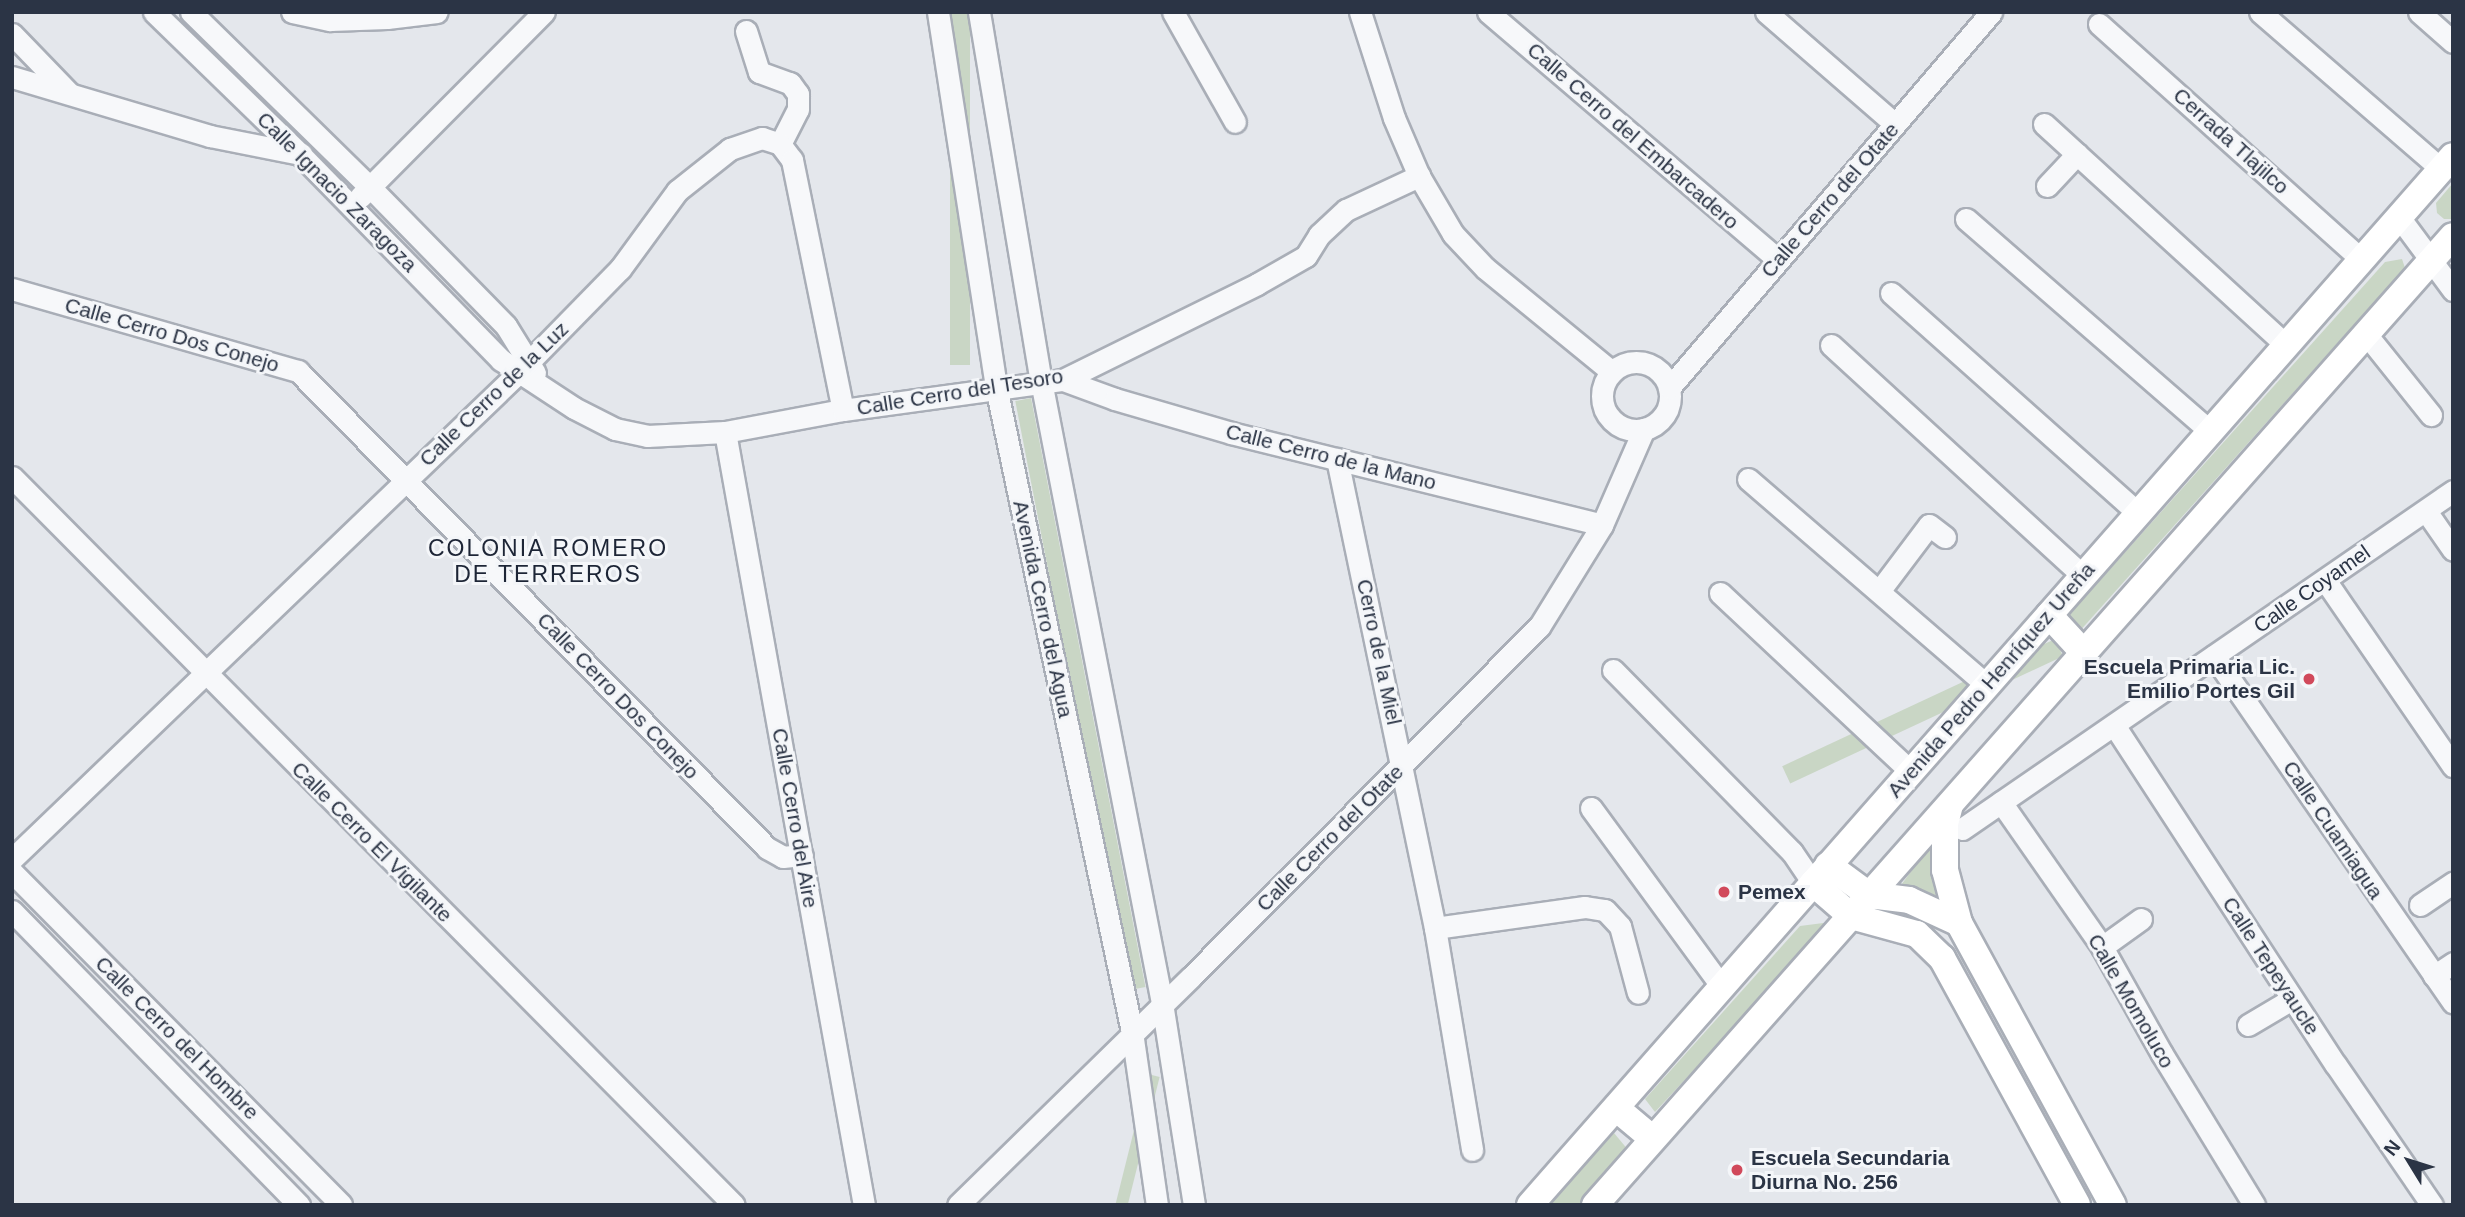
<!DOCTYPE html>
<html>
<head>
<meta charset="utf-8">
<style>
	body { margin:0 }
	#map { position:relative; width:2465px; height:1217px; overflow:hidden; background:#e4e7ec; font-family:Arial,sans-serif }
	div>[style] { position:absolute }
	.green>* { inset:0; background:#c9d6c5; transform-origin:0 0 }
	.roads { filter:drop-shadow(2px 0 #a9aeb7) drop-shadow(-2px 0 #a9aeb7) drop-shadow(0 2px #a9aeb7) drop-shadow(0 -2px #a9aeb7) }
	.minor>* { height:21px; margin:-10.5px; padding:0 10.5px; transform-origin:10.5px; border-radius:10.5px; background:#f7f8fa }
	.minor>.ring { margin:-10.5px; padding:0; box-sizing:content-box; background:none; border:21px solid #f7f8fa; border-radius:50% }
	.major>* { height:26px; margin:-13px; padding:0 13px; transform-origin:13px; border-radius:13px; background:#fff }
	.dots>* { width:19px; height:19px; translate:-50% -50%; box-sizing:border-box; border:4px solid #f4f6f9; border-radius:50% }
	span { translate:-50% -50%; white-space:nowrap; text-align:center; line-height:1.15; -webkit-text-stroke:6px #f4f6f9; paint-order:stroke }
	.street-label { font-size:21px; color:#2b3445 }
	.poi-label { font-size:21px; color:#2b3445; font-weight:700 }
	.right { translate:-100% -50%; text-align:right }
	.left { translate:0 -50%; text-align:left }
	.neighbourhood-label { font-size:23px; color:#1d2536; letter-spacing:2px }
	.frame { position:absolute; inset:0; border:14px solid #2b3445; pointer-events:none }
	.north { position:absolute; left:2374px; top:1126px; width:70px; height:70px; -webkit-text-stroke:5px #f4f6f9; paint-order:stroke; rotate:308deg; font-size:19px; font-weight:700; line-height:28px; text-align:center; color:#2b3445 }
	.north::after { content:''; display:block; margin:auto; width:24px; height:32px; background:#2b3445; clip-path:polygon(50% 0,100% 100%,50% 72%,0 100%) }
</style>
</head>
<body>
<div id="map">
	<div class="green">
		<i style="left:950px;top:12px;width:20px;height:353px"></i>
		<i style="clip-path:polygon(2453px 183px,2453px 219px,2444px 219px,2437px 213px,2436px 203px)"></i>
		<i style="clip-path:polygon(2402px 259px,2405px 268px,2078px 633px,2068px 616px,2385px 262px)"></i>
		<i style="left:1031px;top:398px;width:600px;height:16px;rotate:79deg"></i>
		<i style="left:2055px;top:639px;width:19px;height:301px;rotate:65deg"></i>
		<i style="clip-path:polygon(1935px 838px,1943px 905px,1899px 888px)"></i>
		<i style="clip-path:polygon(1831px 922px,1655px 1112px,1645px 1099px,1800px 926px)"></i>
		<i style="left:1148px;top:1074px;width:12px;height:133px;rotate:14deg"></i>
		<i style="clip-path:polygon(1614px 1133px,1629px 1151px,1580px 1205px,1549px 1205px)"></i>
	</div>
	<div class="roads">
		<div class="minor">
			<i style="left:154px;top:12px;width:204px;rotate:44.2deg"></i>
			<i style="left:300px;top:154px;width:288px;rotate:45.7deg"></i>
			<i style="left:501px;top:360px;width:87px;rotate:33.3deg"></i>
			<i style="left:574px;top:408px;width:46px;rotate:27.1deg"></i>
			<i style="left:615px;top:429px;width:33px;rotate:12deg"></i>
			<i style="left:647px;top:436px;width:78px;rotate:-2.9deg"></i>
			<i style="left:725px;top:432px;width:120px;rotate:-10.6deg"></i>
			<i style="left:843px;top:410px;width:222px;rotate:-7.8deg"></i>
			<i style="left:1063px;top:380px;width:216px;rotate:-26.3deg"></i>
			<i style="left:1257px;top:284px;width:56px;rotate:-29.7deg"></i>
			<i style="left:1306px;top:256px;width:25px;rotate:-58deg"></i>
			<i style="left:1319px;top:235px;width:37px;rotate:-43deg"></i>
			<i style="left:1346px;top:210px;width:81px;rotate:-25deg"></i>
			<i style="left:191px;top:12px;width:250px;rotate:44.4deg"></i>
			<i style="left:370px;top:187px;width:194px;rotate:45.6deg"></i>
			<i style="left:506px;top:326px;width:55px;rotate:58.3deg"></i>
			<i style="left:292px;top:12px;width:39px;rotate:12deg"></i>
			<i style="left:330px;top:20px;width:57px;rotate:-2deg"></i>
			<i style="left:387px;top:18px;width:50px;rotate:-6.8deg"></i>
			<i style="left:938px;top:12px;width:379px;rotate:81.2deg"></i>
			<i style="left:996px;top:387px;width:659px;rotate:78.09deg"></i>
			<i style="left:1132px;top:1032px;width:175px;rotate:81.8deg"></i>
			<i style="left:979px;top:12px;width:374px;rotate:80.5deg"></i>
			<i style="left:1041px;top:381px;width:634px;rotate:78.99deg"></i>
			<i style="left:1162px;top:1003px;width:205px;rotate:81deg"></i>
			<i style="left:1173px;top:12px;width:126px;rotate:60.6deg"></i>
			<i style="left:1360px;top:12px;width:111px;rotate:72.2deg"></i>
			<i style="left:1394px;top:118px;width:63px;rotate:66.7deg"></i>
			<i style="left:1419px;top:176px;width:67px;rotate:59.6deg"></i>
			<i style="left:1453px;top:234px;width:47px;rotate:46.7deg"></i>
			<i style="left:1485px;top:268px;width:164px;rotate:39.3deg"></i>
			<i style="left:1488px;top:12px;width:382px;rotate:40.5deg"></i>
			<i style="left:1766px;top:12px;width:171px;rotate:41deg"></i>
			<i style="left:2260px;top:12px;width:240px;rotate:40.9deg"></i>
			<i style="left:2419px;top:12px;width:45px;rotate:41.4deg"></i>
			<i style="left:2099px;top:24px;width:353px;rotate:41.9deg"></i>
			<i style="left:746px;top:31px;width:43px;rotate:72.4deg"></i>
			<i style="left:759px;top:72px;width:33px;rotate:20deg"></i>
			<i style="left:790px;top:83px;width:14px;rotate:54deg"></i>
			<i style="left:798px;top:94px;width:15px;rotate:90deg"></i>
			<i style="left:798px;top:109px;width:39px;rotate:117deg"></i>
			<i style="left:12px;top:34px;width:82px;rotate:46deg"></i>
			<i style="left:12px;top:77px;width:207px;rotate:16.6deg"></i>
			<i style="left:210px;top:136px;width:93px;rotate:11.2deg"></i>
			<i style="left:2044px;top:124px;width:328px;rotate:42.4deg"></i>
			<i style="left:2047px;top:186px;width:44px;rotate:-46.8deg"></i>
			<i style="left:360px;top:197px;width:261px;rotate:-45.2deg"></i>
			<i style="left:2399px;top:217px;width:91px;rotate:53.5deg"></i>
			<i style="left:1966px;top:219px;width:323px;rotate:41deg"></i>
			<i style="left:12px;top:289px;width:298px;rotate:16deg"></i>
			<i style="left:298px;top:371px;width:669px;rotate:45.48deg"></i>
			<i style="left:767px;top:848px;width:18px;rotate:29deg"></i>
			<i style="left:783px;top:857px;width:19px;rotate:-6deg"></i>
			<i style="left:1891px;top:293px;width:331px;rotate:41.7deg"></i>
			<i style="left:2366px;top:334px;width:104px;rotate:51.3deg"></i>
			<i style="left:1831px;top:345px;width:342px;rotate:42.5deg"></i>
			<i class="ring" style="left:1602px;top:362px;width:47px;height:47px"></i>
			<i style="left:1063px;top:380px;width:55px;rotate:20.1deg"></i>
			<i style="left:1115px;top:399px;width:121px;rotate:16.3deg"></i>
			<i style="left:1231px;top:433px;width:382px;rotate:13.9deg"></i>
			<i style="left:1669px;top:388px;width:495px;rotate:-49.4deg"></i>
			<i style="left:725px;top:432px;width:785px;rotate:79.81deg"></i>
			<i style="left:1337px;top:459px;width:479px;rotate:78.2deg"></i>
			<i style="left:1435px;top:928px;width:225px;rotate:80.5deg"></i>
			<i style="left:12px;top:477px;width:1025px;rotate:45.24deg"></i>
			<i style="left:1748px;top:479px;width:316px;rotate:40.8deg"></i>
			<i style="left:2426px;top:511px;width:47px;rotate:55.3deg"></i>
			<i style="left:2325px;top:580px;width:226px;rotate:55.5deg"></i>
			<i style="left:1880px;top:590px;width:81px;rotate:-53deg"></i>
			<i style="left:1929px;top:525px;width:20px;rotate:37deg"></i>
			<i style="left:1720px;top:593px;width:262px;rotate:43.1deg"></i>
			<i style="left:2214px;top:656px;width:421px;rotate:55.4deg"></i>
			<i style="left:1613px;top:670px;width:255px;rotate:45.5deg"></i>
			<i style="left:1792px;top:852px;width:37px;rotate:56deg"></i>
			<i style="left:2114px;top:725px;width:406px;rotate:56.9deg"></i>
			<i style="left:2336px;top:1065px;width:170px;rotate:55.6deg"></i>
			<i style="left:2001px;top:802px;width:177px;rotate:55.1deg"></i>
			<i style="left:2102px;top:947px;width:123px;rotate:60.7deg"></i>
			<i style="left:2162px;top:1054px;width:177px;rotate:58.6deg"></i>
			<i style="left:1591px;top:808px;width:222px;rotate:53.8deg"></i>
			<i style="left:1962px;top:829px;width:596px;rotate:-34.54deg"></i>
			<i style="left:12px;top:859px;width:702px;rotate:-43.84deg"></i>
			<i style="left:518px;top:373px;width:146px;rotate:-45.6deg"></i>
			<i style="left:620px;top:269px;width:97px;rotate:-53.8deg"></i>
			<i style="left:677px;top:191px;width:68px;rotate:-38.4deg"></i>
			<i style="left:730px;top:149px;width:34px;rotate:-19deg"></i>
			<i style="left:762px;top:138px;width:19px;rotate:18deg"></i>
			<i style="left:780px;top:144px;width:20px;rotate:53deg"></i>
			<i style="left:792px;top:160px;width:255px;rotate:78.5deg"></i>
			<i style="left:12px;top:872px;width:468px;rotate:45.3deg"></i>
			<i style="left:2420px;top:905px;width:40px;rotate:-34deg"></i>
			<i style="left:12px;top:911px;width:411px;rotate:45.7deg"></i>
			<i style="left:1435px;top:928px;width:151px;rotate:-8deg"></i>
			<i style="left:1585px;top:907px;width:20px;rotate:9deg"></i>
			<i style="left:1605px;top:910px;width:22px;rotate:47deg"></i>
			<i style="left:1620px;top:926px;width:69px;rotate:75deg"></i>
			<i style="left:2102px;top:947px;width:48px;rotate:-35.7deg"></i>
			<i style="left:2434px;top:976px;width:23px;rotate:-34deg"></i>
			<i style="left:2248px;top:1025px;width:51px;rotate:-30.6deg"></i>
			<i style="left:958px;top:1205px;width:326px;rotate:-44.4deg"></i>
			<i style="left:1191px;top:977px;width:494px;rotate:-45.2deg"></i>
			<i style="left:1539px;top:627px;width:120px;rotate:-58.3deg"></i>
			<i style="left:1602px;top:525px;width:105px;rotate:-66.4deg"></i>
		</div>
		<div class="major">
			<i style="left:2049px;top:615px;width:52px;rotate:47.4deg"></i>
			<i style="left:1950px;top:805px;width:20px;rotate:105deg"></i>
			<i style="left:1945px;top:824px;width:46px;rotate:90deg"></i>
			<i style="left:1945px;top:870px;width:55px;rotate:75.2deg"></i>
			<i style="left:1828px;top:865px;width:51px;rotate:36.2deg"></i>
			<i style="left:1869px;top:895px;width:40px;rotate:7.1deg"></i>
			<i style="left:1909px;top:900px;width:55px;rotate:24.7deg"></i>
			<i style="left:1959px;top:923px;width:321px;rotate:61.4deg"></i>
			<i style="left:1813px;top:883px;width:50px;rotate:41deg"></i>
			<i style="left:1851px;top:916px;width:68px;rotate:15.3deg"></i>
			<i style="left:1917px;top:934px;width:35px;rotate:44deg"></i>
			<i style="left:1942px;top:958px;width:281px;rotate:61.3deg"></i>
			<i style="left:1616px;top:1108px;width:48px;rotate:40deg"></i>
			<i style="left:1530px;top:1205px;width:1397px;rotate:-48.66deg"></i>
			<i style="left:1595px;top:1205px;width:1294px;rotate:-48.48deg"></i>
		</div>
	</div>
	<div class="dots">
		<i style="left:2309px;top:679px;background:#d1495b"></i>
		<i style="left:1724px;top:892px;background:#d1495b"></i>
		<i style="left:1737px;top:1170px;background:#d1495b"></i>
	</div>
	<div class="street-label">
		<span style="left:1633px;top:136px;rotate:41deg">Calle Cerro del Embarcadero</span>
		<span style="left:2231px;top:141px;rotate:42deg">Cerrada Tlajilco</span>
		<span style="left:337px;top:192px;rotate:45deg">Calle Ignacio Zaragoza</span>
		<span style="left:1830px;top:200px;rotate:-49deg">Calle Cerro del Otate</span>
		<span style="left:172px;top:335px;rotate:16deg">Calle Cerro Dos Conejo</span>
		<span style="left:960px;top:392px;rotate:-9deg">Calle Cerro del Tesoro</span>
		<span style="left:494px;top:394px;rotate:-44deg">Calle Cerro de la Luz</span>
		<span style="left:1331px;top:457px;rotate:14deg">Calle Cerro de la Mano</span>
		<span style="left:2312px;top:589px;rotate:-35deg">Calle Coyamel</span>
		<span style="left:1043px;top:609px;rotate:78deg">Avenida Cerro del Agua</span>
		<span style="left:1379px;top:652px;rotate:78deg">Cerro de la Miel</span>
		<span style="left:1991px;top:680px;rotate:-49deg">Avenida Pedro Henríquez Ureña</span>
		<span style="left:618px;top:696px;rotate:46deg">Calle Cerro Dos Conejo</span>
		<span style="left:795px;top:818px;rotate:80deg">Calle Cerro del Aire</span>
		<span style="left:2333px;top:830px;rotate:56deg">Calle Cuamiagua</span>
		<span style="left:1330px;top:838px;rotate:-45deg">Calle Cerro del Otate</span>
		<span style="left:372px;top:842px;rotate:45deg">Calle Cerro El Vigilante</span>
		<span style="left:2271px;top:966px;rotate:57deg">Calle Tepeyaucle</span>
		<span style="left:2131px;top:1001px;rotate:60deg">Calle Momoluco</span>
		<span style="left:177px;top:1038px;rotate:45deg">Calle Cerro del Hombre</span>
	</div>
	<div class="poi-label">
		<span class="right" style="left:2295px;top:679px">Escuela Primaria Lic.<br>Emilio Portes Gil</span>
		<span class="left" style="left:1738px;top:892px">Pemex</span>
		<span class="left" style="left:1751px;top:1170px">Escuela Secundaria<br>Diurna No. 256</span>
	</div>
	<div class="neighbourhood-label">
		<span style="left:548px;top:561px">COLONIA ROMERO<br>DE TERREROS</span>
	</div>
	<div class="frame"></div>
	<div class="north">N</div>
</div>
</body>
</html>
